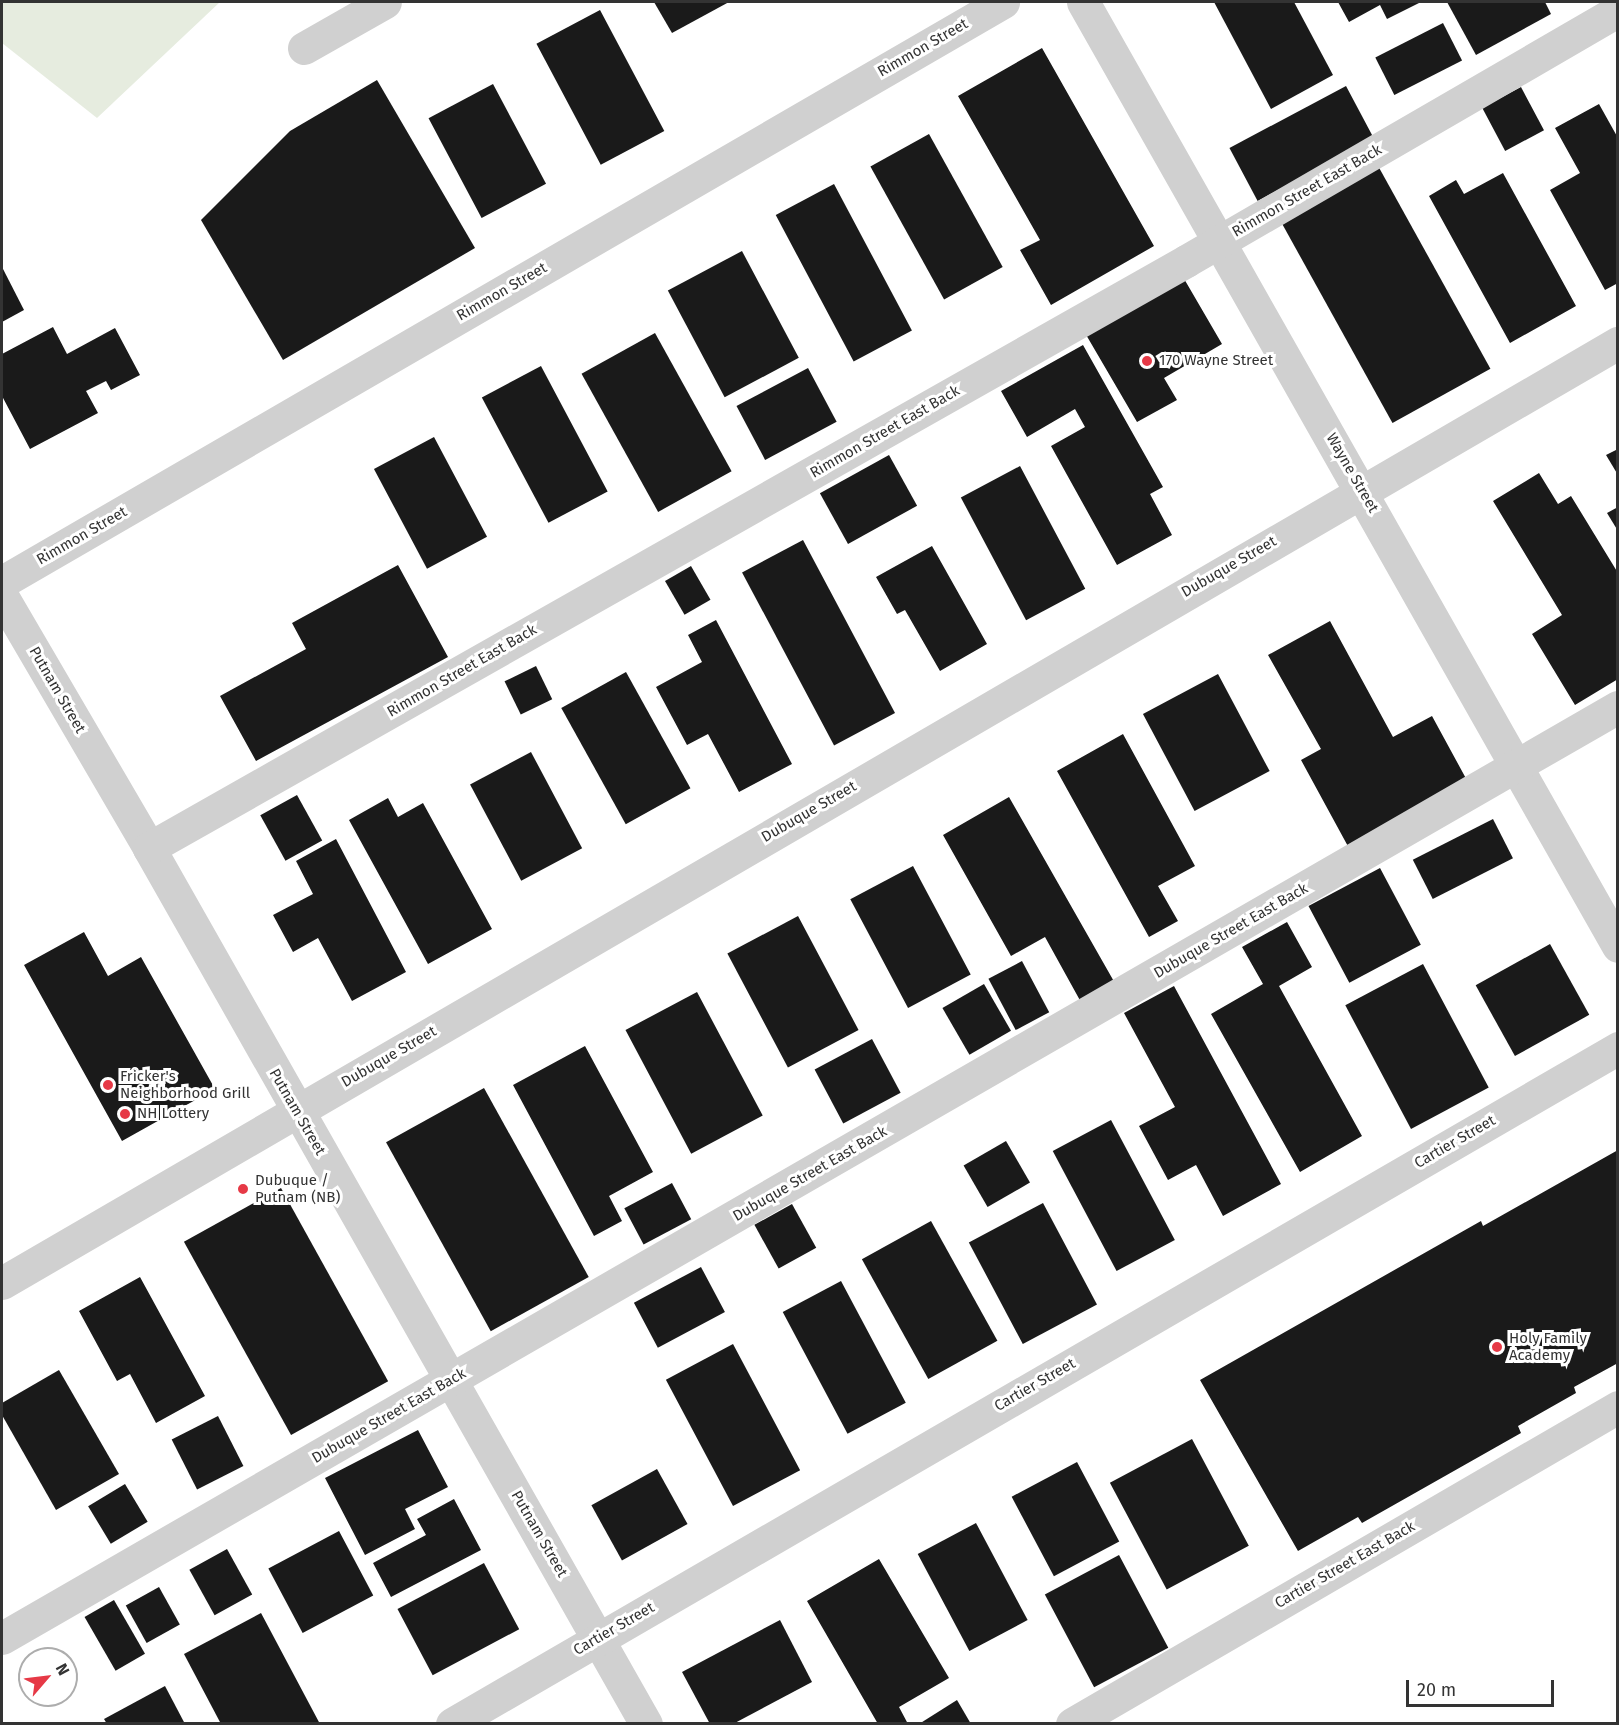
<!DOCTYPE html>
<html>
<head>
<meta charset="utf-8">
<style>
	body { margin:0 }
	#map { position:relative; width:1619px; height:1725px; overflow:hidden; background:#fff; font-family:"Fira Sans",sans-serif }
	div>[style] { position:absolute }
	.green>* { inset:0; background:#e6ecdf }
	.building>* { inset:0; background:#1a1a1a; transform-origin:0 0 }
	.minor>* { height:33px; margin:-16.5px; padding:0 16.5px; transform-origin:16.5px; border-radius:16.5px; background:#d0d0d0 }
	.dots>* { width:16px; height:16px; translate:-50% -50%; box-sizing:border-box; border:3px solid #fff; border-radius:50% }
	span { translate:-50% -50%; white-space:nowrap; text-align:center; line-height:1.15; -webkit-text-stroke:6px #fff; paint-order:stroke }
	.street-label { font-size:15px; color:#333 }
	.poi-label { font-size:15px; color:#333 }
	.left { translate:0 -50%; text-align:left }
	.frame { position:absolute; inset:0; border:3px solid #333; pointer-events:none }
	.north { position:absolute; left:18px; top:1647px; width:60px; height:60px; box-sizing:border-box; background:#fff; border:2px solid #adadad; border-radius:50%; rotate:62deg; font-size:16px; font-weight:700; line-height:24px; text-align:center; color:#333 }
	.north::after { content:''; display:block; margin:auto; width:21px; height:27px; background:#e63946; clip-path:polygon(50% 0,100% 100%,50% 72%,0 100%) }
	.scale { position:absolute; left:1406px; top:1680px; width:148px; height:27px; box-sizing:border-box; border:3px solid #333; border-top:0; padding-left:8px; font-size:18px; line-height:21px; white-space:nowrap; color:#333; -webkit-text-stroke:4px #fff; paint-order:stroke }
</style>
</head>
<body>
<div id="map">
	<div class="green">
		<i style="clip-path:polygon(2px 2px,220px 2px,97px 118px,2px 43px)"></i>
	</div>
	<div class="building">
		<i style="clip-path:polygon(654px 2px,729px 2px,672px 33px)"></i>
		<i style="clip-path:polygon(1214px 2px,1294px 2px,1333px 75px,1271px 109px)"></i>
		<i style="clip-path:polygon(1338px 2px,1421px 2px,1387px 19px,1380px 5px,1349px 22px)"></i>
		<i style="clip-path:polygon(1447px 2px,1545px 2px,1551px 14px,1476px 55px)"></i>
		<i style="left:600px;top:10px;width:137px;height:72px;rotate:62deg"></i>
		<i style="left:1443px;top:23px;width:42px;height:76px;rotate:63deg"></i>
		<i style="clip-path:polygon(1042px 48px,1154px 246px,1051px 305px,1020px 250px,1040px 240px,958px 96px)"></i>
		<i style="clip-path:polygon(377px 80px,475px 248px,283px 360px,201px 220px,290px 131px)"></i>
		<i style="left:493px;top:84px;width:113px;height:73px;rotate:62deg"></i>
		<i style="left:1346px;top:86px;width:60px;height:132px;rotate:62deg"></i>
		<i style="left:1521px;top:87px;width:49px;height:44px;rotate:62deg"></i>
		<i style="clip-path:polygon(1599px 104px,1618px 138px,1618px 283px,1605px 290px,1550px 190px,1580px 173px,1555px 128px)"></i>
		<i style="left:929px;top:134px;width:152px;height:67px;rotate:61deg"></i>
		<i style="left:1377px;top:164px;width:234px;height:112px;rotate:61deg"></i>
		<i style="clip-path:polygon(1503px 173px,1576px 306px,1510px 343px,1429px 196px,1456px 180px,1464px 194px)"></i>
		<i style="left:834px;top:184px;width:166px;height:66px;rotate:62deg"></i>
		<i style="left:742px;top:251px;width:121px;height:84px;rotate:62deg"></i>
		<i style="clip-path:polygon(2px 267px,24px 310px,2px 322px)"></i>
		<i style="clip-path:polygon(1183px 277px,1222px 344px,1164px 378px,1177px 400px,1137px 422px,1085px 333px)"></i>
		<i style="clip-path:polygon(53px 327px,67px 354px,115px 328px,140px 375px,111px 390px,106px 381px,86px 391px,98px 413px,30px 449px,2px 396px,2px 354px)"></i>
		<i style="left:655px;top:333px;width:158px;height:84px;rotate:61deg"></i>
		<i style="clip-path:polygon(1083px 345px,1163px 487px,1150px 494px,1172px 535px,1117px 565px,1051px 446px,1085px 427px,1075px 409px,1027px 437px,1001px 391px)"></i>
		<i style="left:541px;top:366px;width:142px;height:67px;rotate:62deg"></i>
		<i style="left:808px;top:368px;width:61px;height:81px;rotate:62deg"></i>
		<i style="left:434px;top:437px;width:113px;height:68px;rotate:62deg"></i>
		<i style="clip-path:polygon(1618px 449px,1618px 475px,1606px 455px)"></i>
		<i style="left:889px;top:455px;width:58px;height:79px;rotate:61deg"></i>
		<i style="left:1020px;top:466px;width:139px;height:67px;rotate:62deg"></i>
		<i style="clip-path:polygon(1539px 473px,1558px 504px,1571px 496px,1618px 573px,1618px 679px,1575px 705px,1532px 634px,1562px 615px,1493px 501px)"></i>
		<i style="clip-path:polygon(1618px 507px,1618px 531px,1607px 513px)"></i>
		<i style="left:803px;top:540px;width:196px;height:69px;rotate:62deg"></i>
		<i style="clip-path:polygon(932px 546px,987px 644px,940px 671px,905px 610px,897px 614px,876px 577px)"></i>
		<i style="clip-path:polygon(398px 565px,448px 657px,256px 761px,220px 696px,306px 649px,292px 623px)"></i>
		<i style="left:691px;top:566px;width:39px;height:30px;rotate:60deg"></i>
		<i style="clip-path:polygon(716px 620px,792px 764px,739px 792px,708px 734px,687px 745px,656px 687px,702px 662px,688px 635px)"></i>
		<i style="clip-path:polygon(1330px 621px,1393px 737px,1432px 716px,1469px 784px,1350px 850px,1301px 760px,1321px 749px,1268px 655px)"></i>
		<i style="left:536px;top:666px;width:37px;height:35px;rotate:64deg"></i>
		<i style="left:626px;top:672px;width:133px;height:74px;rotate:61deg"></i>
		<i style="left:1218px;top:674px;width:110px;height:85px;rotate:62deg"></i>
		<i style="clip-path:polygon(1123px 734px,1195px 866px,1158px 886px,1178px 921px,1149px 937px,1057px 771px)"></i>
		<i style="left:531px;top:752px;width:109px;height:69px;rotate:62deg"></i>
		<i style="left:297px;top:795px;width:52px;height:42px;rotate:61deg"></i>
		<i style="clip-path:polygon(1009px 797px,1116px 985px,1082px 1004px,1045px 937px,1011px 956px,943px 835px)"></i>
		<i style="clip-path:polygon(388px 798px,398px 817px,423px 803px,492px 929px,428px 964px,349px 820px)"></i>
		<i style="left:1493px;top:819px;width:44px;height:90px;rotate:63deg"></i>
		<i style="clip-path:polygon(336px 839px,406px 972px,352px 1001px,318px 938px,293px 952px,273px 915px,313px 894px,296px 861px)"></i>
		<i style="left:913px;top:866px;width:123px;height:71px;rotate:62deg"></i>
		<i style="left:1380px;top:868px;width:87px;height:81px;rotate:62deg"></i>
		<i style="left:798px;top:916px;width:129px;height:80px;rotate:62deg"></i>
		<i style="clip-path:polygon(1287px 922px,1312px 967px,1279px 986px,1362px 1136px,1300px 1172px,1211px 1014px,1263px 984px,1242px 947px)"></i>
		<i style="clip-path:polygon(84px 932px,108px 976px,141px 957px,215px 1089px,122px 1141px,24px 965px)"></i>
		<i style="left:1550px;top:944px;width:81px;height:85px;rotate:61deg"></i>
		<i style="left:1022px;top:961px;width:58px;height:38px;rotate:62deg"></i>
		<i style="left:1423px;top:964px;width:140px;height:88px;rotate:62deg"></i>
		<i style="left:984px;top:984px;width:54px;height:48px;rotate:60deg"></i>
		<i style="clip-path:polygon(1174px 986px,1281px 1184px,1223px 1216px,1196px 1165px,1168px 1180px,1139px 1126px,1175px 1107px,1124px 1013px)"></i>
		<i style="left:697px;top:992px;width:140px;height:81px;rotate:62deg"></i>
		<i style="left:872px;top:1039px;width:61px;height:65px;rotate:62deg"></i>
		<i style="clip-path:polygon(585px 1046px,653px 1172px,609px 1196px,622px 1221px,594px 1236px,513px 1085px)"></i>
		<i style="left:484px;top:1088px;width:216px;height:112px;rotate:61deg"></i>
		<i style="left:1111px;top:1120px;width:136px;height:66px;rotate:62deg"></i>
		<i style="left:1006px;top:1141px;width:48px;height:49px;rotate:60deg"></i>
		<i style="clip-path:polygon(1618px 1150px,1618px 1363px,1574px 1387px,1576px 1393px,1518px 1426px,1521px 1433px,1362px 1523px,1358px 1517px,1298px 1551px,1200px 1380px,1481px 1221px,1483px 1226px)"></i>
		<i style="left:672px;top:1183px;width:41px;height:54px;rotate:62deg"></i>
		<i style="left:281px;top:1188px;width:221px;height:111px;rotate:61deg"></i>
		<i style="left:1043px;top:1203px;width:115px;height:84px;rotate:62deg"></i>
		<i style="left:792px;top:1204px;width:50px;height:43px;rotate:61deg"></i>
		<i style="left:931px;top:1221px;width:137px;height:79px;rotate:61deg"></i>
		<i style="left:701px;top:1267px;width:51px;height:76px;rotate:62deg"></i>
		<i style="clip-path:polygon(140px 1277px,205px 1396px,156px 1423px,130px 1374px,117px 1381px,79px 1311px)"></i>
		<i style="left:841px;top:1281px;width:138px;height:66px;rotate:62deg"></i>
		<i style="left:733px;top:1344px;width:143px;height:76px;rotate:62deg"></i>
		<i style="clip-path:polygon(59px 1370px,119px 1474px,56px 1510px,2px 1415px,2px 1403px)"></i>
		<i style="left:218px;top:1416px;width:56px;height:52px;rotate:63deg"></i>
		<i style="clip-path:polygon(418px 1430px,448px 1487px,405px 1509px,415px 1529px,365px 1555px,325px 1478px)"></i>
		<i style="left:1192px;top:1439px;width:121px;height:93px;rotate:62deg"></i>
		<i style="left:1077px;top:1462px;width:90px;height:74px;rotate:62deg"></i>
		<i style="left:657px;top:1469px;width:63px;height:75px;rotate:61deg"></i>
		<i style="left:125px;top:1484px;width:44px;height:43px;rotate:59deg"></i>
		<i style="clip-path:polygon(454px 1499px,481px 1550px,391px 1597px,373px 1563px,426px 1535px,417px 1519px)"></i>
		<i style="left:976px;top:1523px;width:110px;height:66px;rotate:62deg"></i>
		<i style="left:339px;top:1531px;width:73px;height:80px;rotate:62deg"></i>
		<i style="left:227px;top:1549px;width:52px;height:43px;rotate:61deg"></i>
		<i style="left:1119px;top:1555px;width:105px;height:84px;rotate:62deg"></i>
		<i style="clip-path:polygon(879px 1559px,949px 1678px,899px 1707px,908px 1724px,878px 1724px,807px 1601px)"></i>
		<i style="left:484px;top:1563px;width:75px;height:98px;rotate:62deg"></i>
		<i style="left:159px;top:1587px;width:43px;height:38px;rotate:61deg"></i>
		<i style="left:114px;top:1600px;width:62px;height:34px;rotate:60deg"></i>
		<i style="clip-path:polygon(261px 1613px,320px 1724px,221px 1724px,184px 1654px)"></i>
		<i style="clip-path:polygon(780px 1620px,812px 1682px,733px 1724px,710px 1724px,682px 1672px)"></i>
		<i style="clip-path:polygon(165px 1686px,185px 1724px,107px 1724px,104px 1719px)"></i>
		<i style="clip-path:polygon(957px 1700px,971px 1724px,919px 1724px)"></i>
	</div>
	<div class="minor">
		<i style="left:1083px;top:2px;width:1085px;rotate:60.46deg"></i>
		<i style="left:304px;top:48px;width:93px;rotate:-29.6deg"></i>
		<i style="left:2px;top:582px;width:1157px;rotate:-30.09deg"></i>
		<i style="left:2px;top:596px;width:292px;rotate:59.7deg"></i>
		<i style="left:149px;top:848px;width:1007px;rotate:60.43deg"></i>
		<i style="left:149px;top:848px;width:1192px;rotate:-29.51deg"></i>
		<i style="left:1186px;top:261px;width:499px;rotate:-30.1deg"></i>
		<i style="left:2px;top:1283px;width:1870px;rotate:-30.19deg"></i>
		<i style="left:2px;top:1638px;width:1865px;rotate:-29.95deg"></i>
		<i style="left:452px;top:1724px;width:1348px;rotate:-30.1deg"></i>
		<i style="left:1072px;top:1724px;width:631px;rotate:-30.14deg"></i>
	</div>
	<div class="dots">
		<i style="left:1147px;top:361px;background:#e63946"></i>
		<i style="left:108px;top:1085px;background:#e63946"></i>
		<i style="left:125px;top:1114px;background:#e63946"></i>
		<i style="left:243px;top:1189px;background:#e63946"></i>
		<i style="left:1497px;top:1347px;background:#e63946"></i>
	</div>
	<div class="street-label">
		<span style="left:923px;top:48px;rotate:-30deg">Rimmon Street</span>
		<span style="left:1307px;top:191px;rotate:-30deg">Rimmon Street East Back</span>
		<span style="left:502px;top:292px;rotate:-30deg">Rimmon Street</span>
		<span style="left:885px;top:432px;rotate:-30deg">Rimmon Street East Back</span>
		<span style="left:1352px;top:473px;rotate:60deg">Wayne Street</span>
		<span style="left:82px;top:536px;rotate:-30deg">Rimmon Street</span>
		<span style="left:1229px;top:567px;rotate:-30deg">Dubuque Street</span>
		<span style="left:462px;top:671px;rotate:-30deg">Rimmon Street East Back</span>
		<span style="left:57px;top:690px;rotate:60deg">Putnam Street</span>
		<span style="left:809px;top:812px;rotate:-30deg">Dubuque Street</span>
		<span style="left:1231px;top:931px;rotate:-30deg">Dubuque Street East Back</span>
		<span style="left:389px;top:1057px;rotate:-30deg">Dubuque Street</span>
		<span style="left:297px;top:1112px;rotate:60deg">Putnam Street</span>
		<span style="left:1455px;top:1142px;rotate:-30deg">Cartier Street</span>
		<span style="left:810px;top:1174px;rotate:-30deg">Dubuque Street East Back</span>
		<span style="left:1035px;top:1385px;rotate:-30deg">Cartier Street</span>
		<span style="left:389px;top:1416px;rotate:-30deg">Dubuque Street East Back</span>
		<span style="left:539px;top:1534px;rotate:60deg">Putnam Street</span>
		<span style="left:1345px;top:1565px;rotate:-30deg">Cartier Street East Back</span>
		<span style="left:614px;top:1629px;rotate:-30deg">Cartier Street</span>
	</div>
	<div class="poi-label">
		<span class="left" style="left:1159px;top:361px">170 Wayne Street</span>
		<span class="left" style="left:120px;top:1085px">Fricker's<br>Neighborhood Grill</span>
		<span class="left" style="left:137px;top:1114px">NH Lottery</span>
		<span class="left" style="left:255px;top:1189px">Dubuque /<br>Putnam (NB)</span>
		<span class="left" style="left:1509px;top:1347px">Holy Family<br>Academy</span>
	</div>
	<div class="frame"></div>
	<div class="north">N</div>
	<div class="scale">20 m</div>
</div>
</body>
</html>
